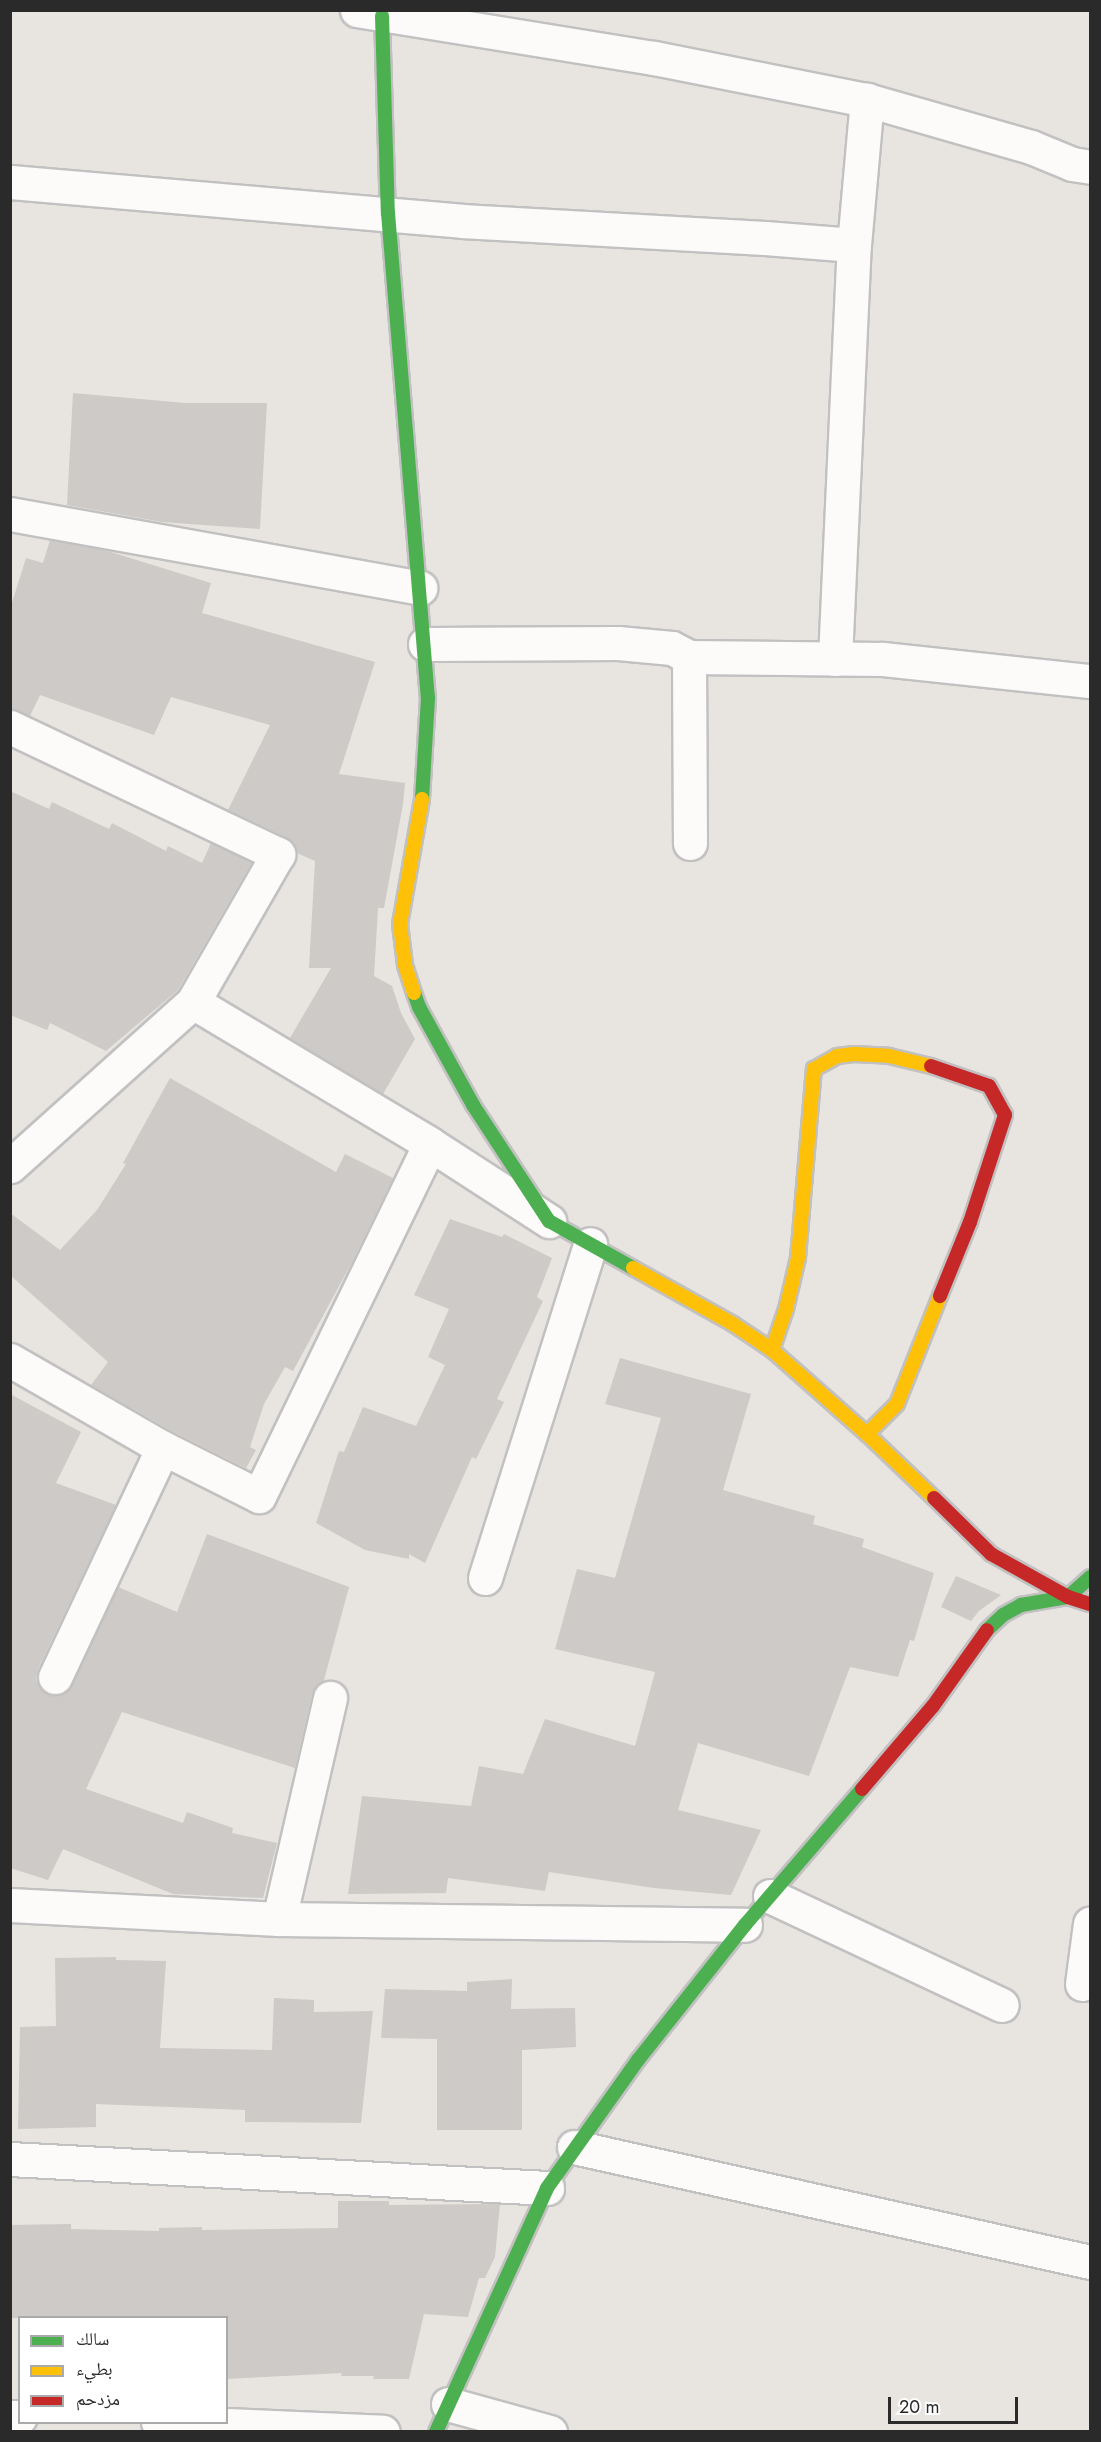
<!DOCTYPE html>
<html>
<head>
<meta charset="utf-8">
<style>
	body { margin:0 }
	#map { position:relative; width:1101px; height:2442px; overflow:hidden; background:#e8e4e0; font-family:Jost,"Noto Naskh Arabic",sans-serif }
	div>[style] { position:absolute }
	.building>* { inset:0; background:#cdcac7 }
	.roads { filter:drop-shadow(2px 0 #c2c1c1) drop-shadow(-2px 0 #c2c1c1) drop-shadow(0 2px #c2c1c1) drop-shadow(0 -2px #c2c1c1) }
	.street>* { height:33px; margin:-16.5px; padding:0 16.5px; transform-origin:16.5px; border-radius:16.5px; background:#fcfbfa }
	.fast>* { height:14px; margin:-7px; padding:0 7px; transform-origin:7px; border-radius:7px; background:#4caf50 }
	.slow>* { height:14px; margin:-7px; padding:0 7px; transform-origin:7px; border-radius:7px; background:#ffc107 }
	.jam>* { height:14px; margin:-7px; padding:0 7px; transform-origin:7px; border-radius:7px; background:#c62828 }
	span { translate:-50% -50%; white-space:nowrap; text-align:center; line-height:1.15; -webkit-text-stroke:6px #fff; paint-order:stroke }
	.frame { position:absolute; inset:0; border:12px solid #2a2a2a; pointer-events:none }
	.legend { position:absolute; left:18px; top:2316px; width:210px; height:108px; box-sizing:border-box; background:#fff; border:2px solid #aaa; margin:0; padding:8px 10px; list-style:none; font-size:18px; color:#2a2a2a }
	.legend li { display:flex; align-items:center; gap:12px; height:30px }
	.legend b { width:30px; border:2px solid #aaa }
	.scale { position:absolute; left:888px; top:2397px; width:130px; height:27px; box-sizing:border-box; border:3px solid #2a2a2a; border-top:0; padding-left:8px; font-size:18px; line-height:21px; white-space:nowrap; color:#2a2a2a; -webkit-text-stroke:4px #fff; paint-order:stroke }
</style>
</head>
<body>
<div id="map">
	<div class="building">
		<i style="clip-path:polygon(73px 393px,185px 403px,267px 403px,260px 529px,162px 522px,67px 505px)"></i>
		<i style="clip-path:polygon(50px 540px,101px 549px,211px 583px,202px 613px,375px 662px,339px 774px,405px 783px,403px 804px,384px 908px,378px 908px,374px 976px,392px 986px,401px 1013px,415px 1039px,383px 1094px,290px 1038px,331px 968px,309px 968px,315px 861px,297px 853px,294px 844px,286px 837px,228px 810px,270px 725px,171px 697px,154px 735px,40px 695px,30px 716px,10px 709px,10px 609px,26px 558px,43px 563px)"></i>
		<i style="clip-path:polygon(10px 791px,49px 809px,52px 802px,109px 829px,112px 823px,166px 851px,168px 846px,202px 863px,211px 843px,252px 862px,178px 990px,106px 1051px,50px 1023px,47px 1030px,10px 1015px)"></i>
		<i style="clip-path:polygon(170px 1078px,336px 1172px,345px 1154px,393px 1178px,351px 1264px,293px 1371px,285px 1367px,264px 1404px,250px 1447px,256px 1450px,246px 1468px,172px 1431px,91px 1385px,108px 1362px,10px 1275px,10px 1213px,60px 1250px,97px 1210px,126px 1164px,123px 1163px)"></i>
		<i style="clip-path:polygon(450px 1219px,502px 1237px,504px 1234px,552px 1258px,537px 1297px,543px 1301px,497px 1399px,504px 1402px,476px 1459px,472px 1457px,425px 1563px,409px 1554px,409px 1559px,365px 1550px,316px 1523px,339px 1451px,344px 1452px,363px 1407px,416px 1426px,445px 1365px,428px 1357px,449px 1309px,414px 1295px)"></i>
		<i style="clip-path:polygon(620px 1358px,751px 1394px,723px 1490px,815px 1516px,813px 1524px,864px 1539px,862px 1547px,934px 1573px,914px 1641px,910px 1640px,898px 1677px,850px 1667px,809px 1776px,698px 1743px,678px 1810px,761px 1830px,731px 1895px,654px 1888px,549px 1872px,545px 1891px,448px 1878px,446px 1893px,348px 1894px,362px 1796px,471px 1806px,479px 1766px,523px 1774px,545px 1719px,635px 1746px,655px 1672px,555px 1649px,577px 1569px,615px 1578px,661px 1418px,605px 1404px)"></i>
		<i style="clip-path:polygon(10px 1394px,81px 1432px,56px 1483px,116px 1505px,38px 1669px,36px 1679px,39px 1687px,47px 1694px,57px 1696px,66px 1692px,72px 1685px,118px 1587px,177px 1612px,207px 1534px,349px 1587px,324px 1680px,316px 1686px,312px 1694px,295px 1768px,122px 1712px,86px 1789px,183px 1823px,187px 1812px,233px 1828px,232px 1833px,277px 1843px,263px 1898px,173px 1894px,63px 1849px,48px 1880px,10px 1868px)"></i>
		<i style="clip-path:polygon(956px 1576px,1001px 1595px,979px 1611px,971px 1621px,941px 1607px)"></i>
		<i style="clip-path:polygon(116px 1957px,116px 1960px,166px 1961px,160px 2048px,272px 2050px,274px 1998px,314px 2000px,314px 2012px,373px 2011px,361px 2123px,245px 2122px,245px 2110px,96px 2104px,96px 2127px,18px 2129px,20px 2027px,56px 2026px,55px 1958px)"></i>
		<i style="clip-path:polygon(512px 1979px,511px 2009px,575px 2008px,576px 2047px,522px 2050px,522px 2130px,437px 2130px,437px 2039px,381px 2038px,385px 1989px,467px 1991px,467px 1982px)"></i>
		<i style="clip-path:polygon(338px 2201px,389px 2201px,389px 2205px,500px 2204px,495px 2257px,485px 2278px,479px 2278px,468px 2317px,424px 2314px,409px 2379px,373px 2379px,374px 2376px,341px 2376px,342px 2373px,226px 2379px,226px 2318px,10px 2318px,10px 2225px,71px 2224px,71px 2229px,159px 2231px,159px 2228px,202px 2227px,202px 2230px,338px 2228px)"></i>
	</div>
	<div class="roads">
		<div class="street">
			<i style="left:357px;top:10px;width:301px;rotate:9.2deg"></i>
			<i style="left:654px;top:58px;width:217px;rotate:11.2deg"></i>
			<i style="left:867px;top:100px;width:171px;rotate:16deg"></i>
			<i style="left:1031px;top:147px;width:44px;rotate:22.5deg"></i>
			<i style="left:1072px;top:164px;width:18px;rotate:9deg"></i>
			<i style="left:10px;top:182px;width:454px;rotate:4.9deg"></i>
			<i style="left:462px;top:221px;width:303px;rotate:3.2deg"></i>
			<i style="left:765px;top:238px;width:89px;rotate:4.5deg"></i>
			<i style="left:10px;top:514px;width:417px;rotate:10.2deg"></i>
			<i style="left:425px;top:644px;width:193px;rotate:-0.3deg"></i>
			<i style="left:618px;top:643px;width:54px;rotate:5.3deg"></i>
			<i style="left:672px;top:648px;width:19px;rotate:28deg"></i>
			<i style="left:689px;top:657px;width:194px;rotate:0.6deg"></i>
			<i style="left:883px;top:659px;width:208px;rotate:6.1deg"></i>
			<i style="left:689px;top:657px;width:186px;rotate:89.7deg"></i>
			<i style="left:835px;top:659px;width:414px;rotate:-87.4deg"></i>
			<i style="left:854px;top:245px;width:146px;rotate:-84.9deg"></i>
			<i style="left:10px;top:727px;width:297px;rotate:25.4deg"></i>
			<i style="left:278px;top:854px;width:171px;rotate:119.9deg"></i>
			<i style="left:193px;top:1002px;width:246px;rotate:138.1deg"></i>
			<i style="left:193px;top:1002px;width:276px;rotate:30.9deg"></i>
			<i style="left:430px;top:1144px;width:142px;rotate:32.9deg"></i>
			<i style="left:10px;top:1360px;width:177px;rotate:29.9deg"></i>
			<i style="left:163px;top:1448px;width:107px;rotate:26.6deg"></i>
			<i style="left:259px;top:1496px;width:391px;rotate:-64.1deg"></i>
			<i style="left:485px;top:1578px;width:350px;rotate:-72.5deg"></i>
			<i style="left:55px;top:1677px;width:253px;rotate:-64.8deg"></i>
			<i style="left:770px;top:1896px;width:256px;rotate:25.2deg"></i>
			<i style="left:10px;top:1905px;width:269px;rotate:3deg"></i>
			<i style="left:279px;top:1919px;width:466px;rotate:0.7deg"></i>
			<i style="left:279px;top:1919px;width:227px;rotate:-77deg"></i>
			<i style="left:1082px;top:1984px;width:61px;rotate:-82.4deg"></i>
			<i style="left:574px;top:2147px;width:529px;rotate:12.56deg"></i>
			<i style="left:10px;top:2159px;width:538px;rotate:3.09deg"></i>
			<i style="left:448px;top:2404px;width:106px;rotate:15.4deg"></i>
			<i style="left:10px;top:2417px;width:10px"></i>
			<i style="left:158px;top:2422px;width:225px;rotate:2.5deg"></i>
		</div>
		<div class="fast">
			<i style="left:382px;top:16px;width:197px;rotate:88.3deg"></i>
			<i style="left:388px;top:213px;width:487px;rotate:85.3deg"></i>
			<i style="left:428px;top:698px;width:101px;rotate:93.4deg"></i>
			<i style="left:414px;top:993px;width:15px;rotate:70deg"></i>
			<i style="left:419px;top:1007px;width:112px;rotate:61.1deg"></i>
			<i style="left:473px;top:1105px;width:139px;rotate:56.8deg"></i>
			<i style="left:549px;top:1221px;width:96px;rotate:29.2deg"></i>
			<i style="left:987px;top:1630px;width:22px;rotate:-43deg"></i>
			<i style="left:1003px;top:1615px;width:21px;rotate:-29deg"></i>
			<i style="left:1021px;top:1605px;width:48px;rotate:-9.7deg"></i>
			<i style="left:1068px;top:1597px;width:30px;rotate:-42deg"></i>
			<i style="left:436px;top:2432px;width:268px;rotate:-65.5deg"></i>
			<i style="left:547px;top:2188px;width:157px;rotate:-54.6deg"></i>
			<i style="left:638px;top:2060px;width:172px;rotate:-51.6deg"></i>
			<i style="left:745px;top:1925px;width:179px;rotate:-49.3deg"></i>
		</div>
		<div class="slow">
			<i style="left:414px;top:993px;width:29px;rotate:-108deg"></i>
			<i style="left:405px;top:965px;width:41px;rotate:-97deg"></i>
			<i style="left:400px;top:924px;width:127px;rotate:-80deg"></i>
			<i style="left:633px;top:1268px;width:115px;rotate:29.2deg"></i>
			<i style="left:733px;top:1324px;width:47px;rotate:33.7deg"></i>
			<i style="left:772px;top:1350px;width:127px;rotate:41.5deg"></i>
			<i style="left:867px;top:1434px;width:93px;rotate:43.7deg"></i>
			<i style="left:772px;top:1350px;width:43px;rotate:-71.1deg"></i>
			<i style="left:786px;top:1309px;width:52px;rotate:-76.8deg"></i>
			<i style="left:798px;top:1258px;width:190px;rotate:-85.2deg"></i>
			<i style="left:814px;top:1069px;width:26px;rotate:-29deg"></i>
			<i style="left:837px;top:1056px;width:17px;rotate:-7deg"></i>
			<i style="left:854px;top:1054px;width:35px;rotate:3deg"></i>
			<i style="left:889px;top:1056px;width:43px;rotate:13.4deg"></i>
			<i style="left:867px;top:1434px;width:42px;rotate:-45deg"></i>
			<i style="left:897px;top:1404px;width:116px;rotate:-68.3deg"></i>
		</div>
		<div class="jam">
			<i style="left:931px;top:1066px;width:61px;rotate:19deg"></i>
			<i style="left:989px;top:1086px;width:33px;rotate:61deg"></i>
			<i style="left:1005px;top:1115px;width:113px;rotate:108.1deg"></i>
			<i style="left:970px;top:1222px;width:80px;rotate:112.1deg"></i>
			<i style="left:934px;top:1498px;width:80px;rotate:44.5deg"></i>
			<i style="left:991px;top:1554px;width:88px;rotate:29.2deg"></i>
			<i style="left:1068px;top:1597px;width:23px;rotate:18deg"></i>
			<i style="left:862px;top:1789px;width:109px;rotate:-49.5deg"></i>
			<i style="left:933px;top:1706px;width:93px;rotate:-54.6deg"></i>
		</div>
	</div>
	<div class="frame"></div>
	<ul class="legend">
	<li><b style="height:8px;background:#4caf50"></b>سالك</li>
	<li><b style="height:8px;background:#ffc107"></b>بطيء</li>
	<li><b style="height:8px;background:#c62828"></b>مزدحم</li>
	</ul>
	<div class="scale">20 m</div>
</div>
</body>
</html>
